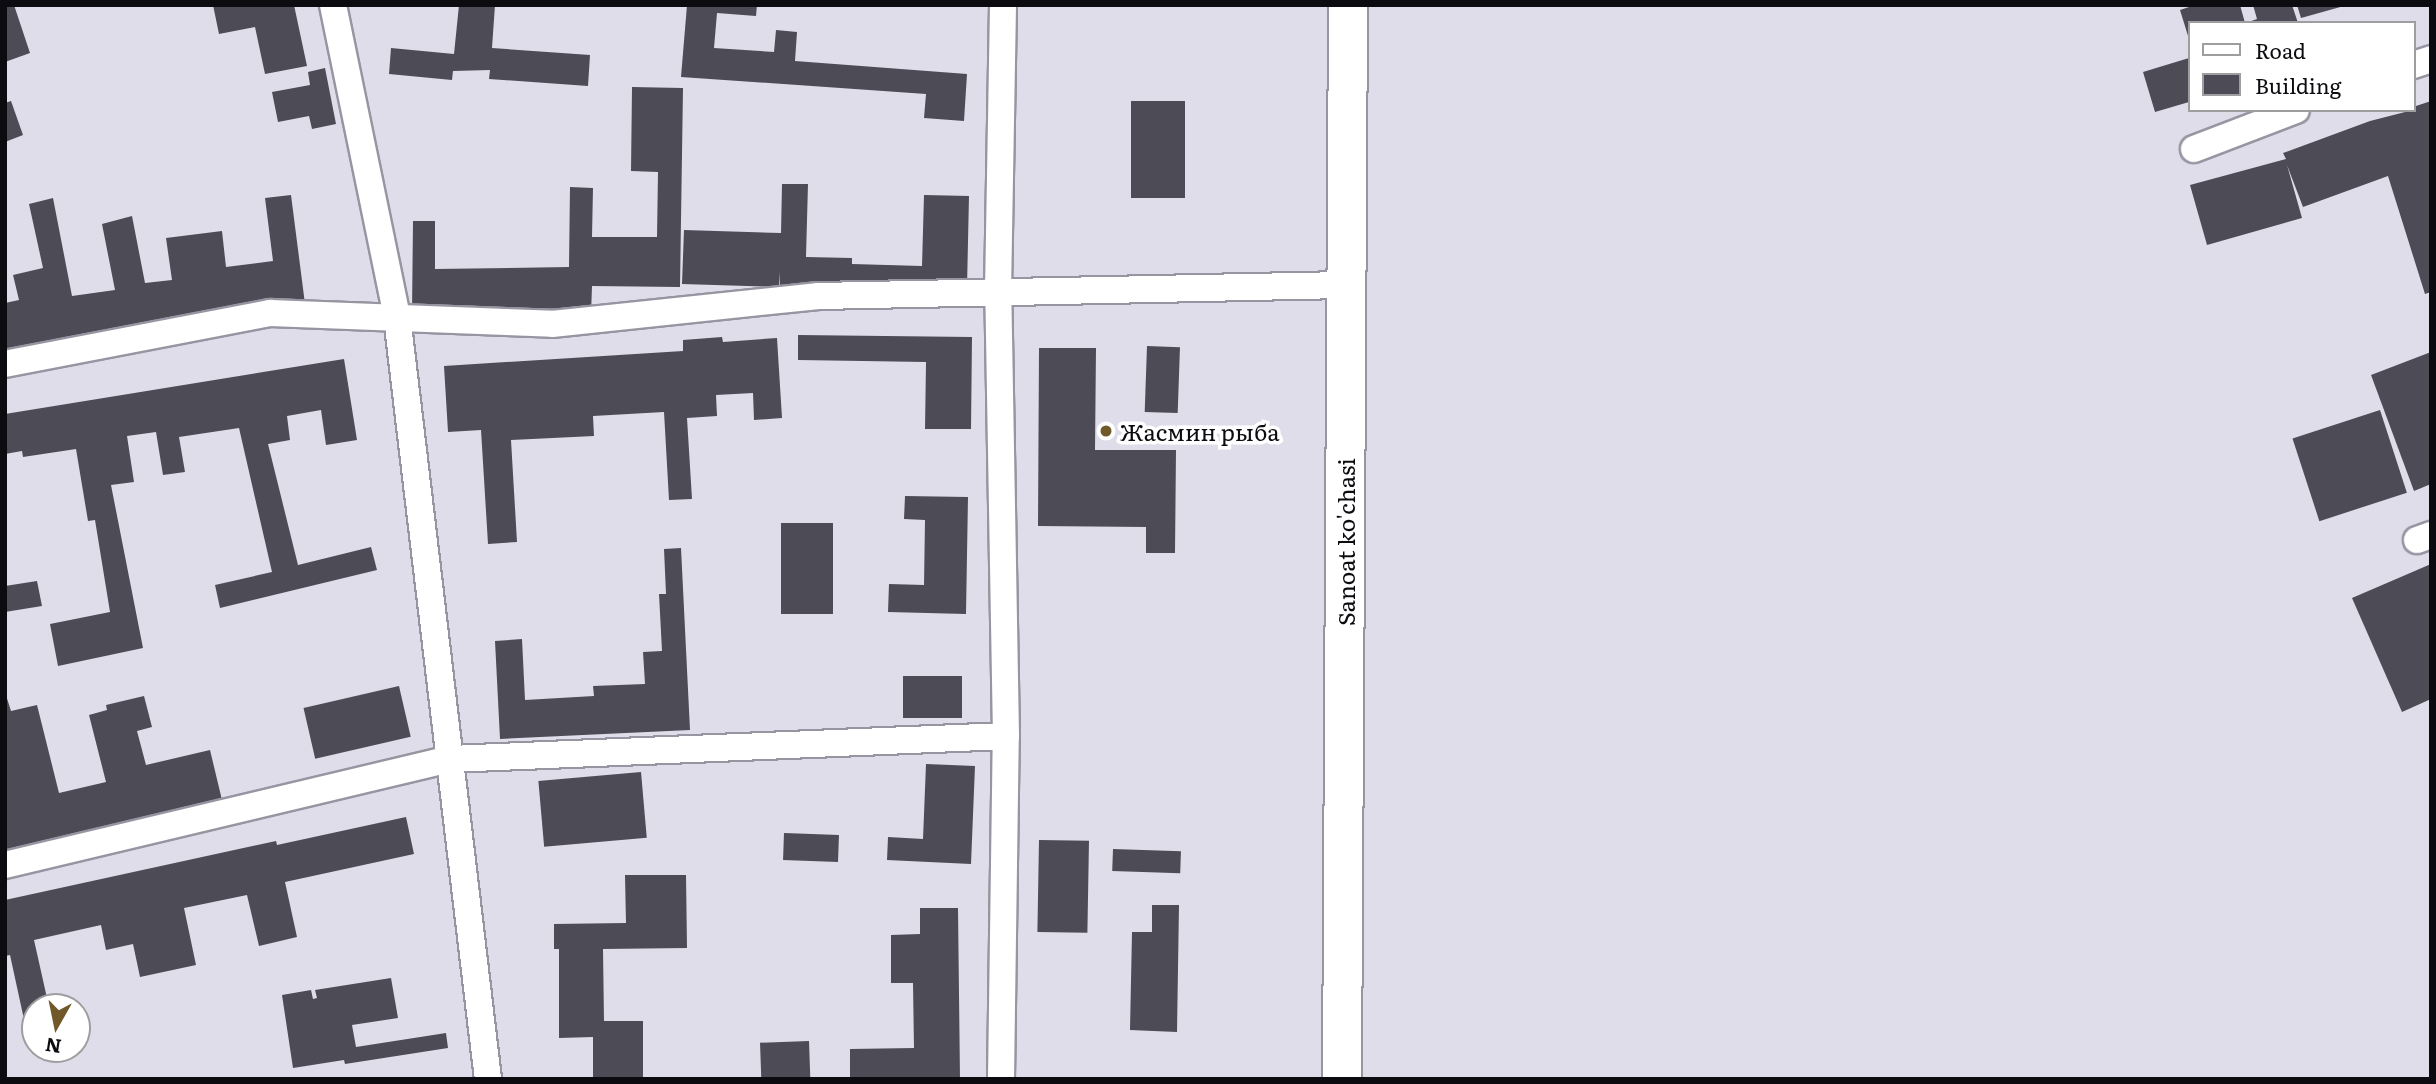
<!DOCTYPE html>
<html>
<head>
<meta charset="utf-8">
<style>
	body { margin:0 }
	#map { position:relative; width:2436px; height:1084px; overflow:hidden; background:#dfddea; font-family:Literata,serif }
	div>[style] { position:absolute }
	.building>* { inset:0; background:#4d4b56; transform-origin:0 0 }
	.roads { filter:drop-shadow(2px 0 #9795a1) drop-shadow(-2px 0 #9795a1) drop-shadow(0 2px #9795a1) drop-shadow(0 -2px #9795a1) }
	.street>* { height:26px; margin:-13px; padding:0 13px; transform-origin:13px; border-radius:13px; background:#fff }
	.secondary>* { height:38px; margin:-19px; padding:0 19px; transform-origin:19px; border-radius:19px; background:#fff }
	.dots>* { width:19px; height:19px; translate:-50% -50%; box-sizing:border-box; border:4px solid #fff; border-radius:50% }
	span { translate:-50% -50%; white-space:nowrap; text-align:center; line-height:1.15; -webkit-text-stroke:7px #fff; paint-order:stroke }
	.poi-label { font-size:23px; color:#0c0b0f }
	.left { translate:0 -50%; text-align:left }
	.street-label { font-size:23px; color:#0c0b0f }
	.frame { position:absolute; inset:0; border:7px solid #0c0b0f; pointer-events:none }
	.legend { position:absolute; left:2188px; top:21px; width:228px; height:91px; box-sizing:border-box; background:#fff; border:2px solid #9e9d9f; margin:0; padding:9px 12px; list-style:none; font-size:21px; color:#0c0b0f }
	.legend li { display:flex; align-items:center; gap:14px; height:35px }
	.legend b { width:35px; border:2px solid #9e9d9f }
	.north { position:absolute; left:21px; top:993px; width:70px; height:70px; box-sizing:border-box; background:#fff; border:2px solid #9e9d9f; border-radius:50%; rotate:189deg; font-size:19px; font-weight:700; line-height:28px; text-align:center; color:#0c0b0f }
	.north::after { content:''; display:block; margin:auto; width:24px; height:32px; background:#705828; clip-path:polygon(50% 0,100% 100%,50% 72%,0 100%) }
</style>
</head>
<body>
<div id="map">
	<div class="building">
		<i style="clip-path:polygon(5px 5px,14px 5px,30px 53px,5px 62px)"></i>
		<i style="clip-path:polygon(213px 5px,294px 5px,307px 66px,265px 74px,255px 27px,219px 34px)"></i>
		<i style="clip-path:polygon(459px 5px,495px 5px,492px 48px,590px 55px,588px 86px,489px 79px,490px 70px,453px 71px,452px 80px,389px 74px,391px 48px,454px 54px)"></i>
		<i style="clip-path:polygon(687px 5px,757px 5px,756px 16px,717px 13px,714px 48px,774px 52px,776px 30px,797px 32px,795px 61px,967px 74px,964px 121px,924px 118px,926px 94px,681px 77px)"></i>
		<i style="clip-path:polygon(2195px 5px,2240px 5px,2245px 23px,2189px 23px,2189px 39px,2180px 10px)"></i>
		<i style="clip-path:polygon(2253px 5px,2292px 5px,2298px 23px,2246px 23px,2257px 19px)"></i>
		<i style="clip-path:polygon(2297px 5px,2344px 5px,2344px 6px,2301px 18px)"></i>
		<i style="clip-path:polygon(2189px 58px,2189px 102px,2155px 112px,2143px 72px)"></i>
		<i style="clip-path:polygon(325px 68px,336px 124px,312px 129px,309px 116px,278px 122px,272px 92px,310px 85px,308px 72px)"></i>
		<i style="clip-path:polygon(632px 87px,683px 88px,680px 287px,592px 286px,591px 314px,412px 312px,413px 221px,435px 221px,435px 269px,569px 267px,570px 187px,593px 188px,592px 237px,657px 237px,658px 172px,631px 171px)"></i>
		<i style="clip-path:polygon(11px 101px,23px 135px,5px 142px,5px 103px)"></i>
		<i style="left:1131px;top:101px;width:54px;height:97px"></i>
		<i style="clip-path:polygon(2431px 101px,2431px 292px,2425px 294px,2388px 176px,2303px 207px,2287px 165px,2302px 218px,2207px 245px,2190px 185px,2286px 159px,2283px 153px,2370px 121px,2413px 110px,2413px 107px)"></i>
		<i style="clip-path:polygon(782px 184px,808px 184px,806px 257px,852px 258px,852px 264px,922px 266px,924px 195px,969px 196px,967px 288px,780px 287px,779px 272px,779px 287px,682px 284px,684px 230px,781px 233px)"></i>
		<i style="clip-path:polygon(291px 195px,305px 304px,5px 354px,5px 303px,19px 300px,13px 275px,43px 268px,29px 204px,53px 198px,72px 296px,115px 290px,102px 224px,132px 216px,145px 283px,172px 280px,166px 238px,222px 231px,226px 267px,273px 261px,265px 198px)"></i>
		<i style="clip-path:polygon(798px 335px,972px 337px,971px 429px,925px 429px,926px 362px,798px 360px)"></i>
		<i style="clip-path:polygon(722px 337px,723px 342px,777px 338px,782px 418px,754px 420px,753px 393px,716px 395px,717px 416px,687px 418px,692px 499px,669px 500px,664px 412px,593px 416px,594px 436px,511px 440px,517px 542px,488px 544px,481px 430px,448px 432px,444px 366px,683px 351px,683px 340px)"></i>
		<i style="left:1147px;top:346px;width:33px;height:66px;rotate:2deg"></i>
		<i style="clip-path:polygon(1039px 348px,1096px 348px,1095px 450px,1176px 450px,1175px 553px,1146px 553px,1146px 527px,1038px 526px)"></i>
		<i style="clip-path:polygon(2431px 352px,2431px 484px,2414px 491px,2371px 375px)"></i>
		<i style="clip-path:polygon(344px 359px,357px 440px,326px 445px,321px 410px,287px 416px,290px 440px,268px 444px,298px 565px,371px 547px,377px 570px,220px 608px,215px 585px,272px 572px,239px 428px,179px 437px,185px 472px,163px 475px,156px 432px,127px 436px,134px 482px,111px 485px,143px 648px,58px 666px,50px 624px,110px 612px,95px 520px,88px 521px,76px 449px,23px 457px,22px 451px,5px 454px,5px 414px)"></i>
		<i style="left:2380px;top:410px;width:87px;height:92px;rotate:72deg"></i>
		<i style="clip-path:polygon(905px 496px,968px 497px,966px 614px,888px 612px,889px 584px,924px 585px,925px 520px,904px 519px)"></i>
		<i style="left:781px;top:523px;width:52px;height:91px"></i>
		<i style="clip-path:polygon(681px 548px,690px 730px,500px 739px,495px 641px,522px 639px,525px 700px,594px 696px,593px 686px,645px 684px,643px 652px,662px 651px,659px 594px,666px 594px,664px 549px)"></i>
		<i style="clip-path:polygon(2431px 564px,2431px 699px,2402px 712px,2352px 598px)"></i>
		<i style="clip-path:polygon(37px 581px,42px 606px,5px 612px,5px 586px)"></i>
		<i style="left:903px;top:676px;width:59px;height:42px"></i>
		<i style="left:399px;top:686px;width:52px;height:98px;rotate:77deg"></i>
		<i style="clip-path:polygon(5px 692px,11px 711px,37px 705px,59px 793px,106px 782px,89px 715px,107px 710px,106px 705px,144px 696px,152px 727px,137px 731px,146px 765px,210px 750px,222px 800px,5px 853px)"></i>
		<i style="clip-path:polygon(926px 764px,975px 766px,971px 864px,887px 860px,888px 837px,923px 839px)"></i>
		<i style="left:641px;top:772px;width:66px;height:103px;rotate:85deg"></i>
		<i style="clip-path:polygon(406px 817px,414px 854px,285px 882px,297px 937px,259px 946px,247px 895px,184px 908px,196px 965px,140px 977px,133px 944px,106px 950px,101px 925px,34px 940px,49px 1007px,35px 1007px,35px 1046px,30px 1047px,10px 955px,5px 956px,5px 900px,276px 841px,277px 845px)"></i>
		<i style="left:784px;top:833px;width:55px;height:27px;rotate:2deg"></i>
		<i style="left:1039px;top:840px;width:50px;height:92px;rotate:1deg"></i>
		<i style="left:1113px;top:849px;width:68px;height:22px;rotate:2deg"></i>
		<i style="clip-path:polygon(625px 875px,686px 875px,687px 948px,603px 949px,604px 1021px,643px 1021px,643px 1079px,593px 1079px,593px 1037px,559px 1038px,559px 949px,554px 949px,554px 924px,626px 923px)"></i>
		<i style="clip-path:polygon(1152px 905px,1179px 905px,1177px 1032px,1130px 1030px,1132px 932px,1152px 932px)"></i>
		<i style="clip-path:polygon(920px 908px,958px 908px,960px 1079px,850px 1077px,850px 1049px,914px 1048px,913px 983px,891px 983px,891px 935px,920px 934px)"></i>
		<i style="clip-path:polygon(391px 978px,398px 1018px,352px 1025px,356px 1047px,446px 1033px,448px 1048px,345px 1064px,344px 1060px,293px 1068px,282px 995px,311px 990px,313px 999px,317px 998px,315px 990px)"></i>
		<i style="left:809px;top:1041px;width:38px;height:49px;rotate:88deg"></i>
	</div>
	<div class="roads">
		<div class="street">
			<i style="left:333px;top:5px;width:318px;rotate:78.4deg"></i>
			<i style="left:397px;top:317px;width:767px;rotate:83.19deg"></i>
			<i style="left:2413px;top:65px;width:19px;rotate:-18deg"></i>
			<i style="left:2194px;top:149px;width:109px;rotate:-20.9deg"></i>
			<i style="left:5px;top:364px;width:270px;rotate:-10.9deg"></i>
			<i style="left:270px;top:313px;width:282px;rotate:2.2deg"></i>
			<i style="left:552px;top:324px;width:268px;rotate:-6deg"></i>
			<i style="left:819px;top:296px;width:527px;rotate:-1.2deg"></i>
			<i style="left:2417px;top:540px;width:15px;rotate:-20deg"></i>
			<i style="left:5px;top:865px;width:457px;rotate:-13.4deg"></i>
			<i style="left:450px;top:759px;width:556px;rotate:-2.37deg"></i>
			<i style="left:1001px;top:1079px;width:343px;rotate:-89.2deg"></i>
			<i style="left:1006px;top:736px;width:444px;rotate:-91deg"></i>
			<i style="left:998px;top:292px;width:287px;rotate:-89deg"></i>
		</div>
		<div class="secondary">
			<i style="left:1342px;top:1079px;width:1074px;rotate:-89.68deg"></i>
		</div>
	</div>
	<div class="dots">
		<i style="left:1106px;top:431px;background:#705828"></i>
	</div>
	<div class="poi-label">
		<span class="left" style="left:1120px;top:431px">Жасмин рыба</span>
	</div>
	<div class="street-label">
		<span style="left:1345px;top:542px;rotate:-90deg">Sanoat ko'chasi</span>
	</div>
	<div class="frame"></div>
	<ul class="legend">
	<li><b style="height:9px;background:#fff"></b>Road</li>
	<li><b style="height:19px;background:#4d4b56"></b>Building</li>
	</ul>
	<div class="north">N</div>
</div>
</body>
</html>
